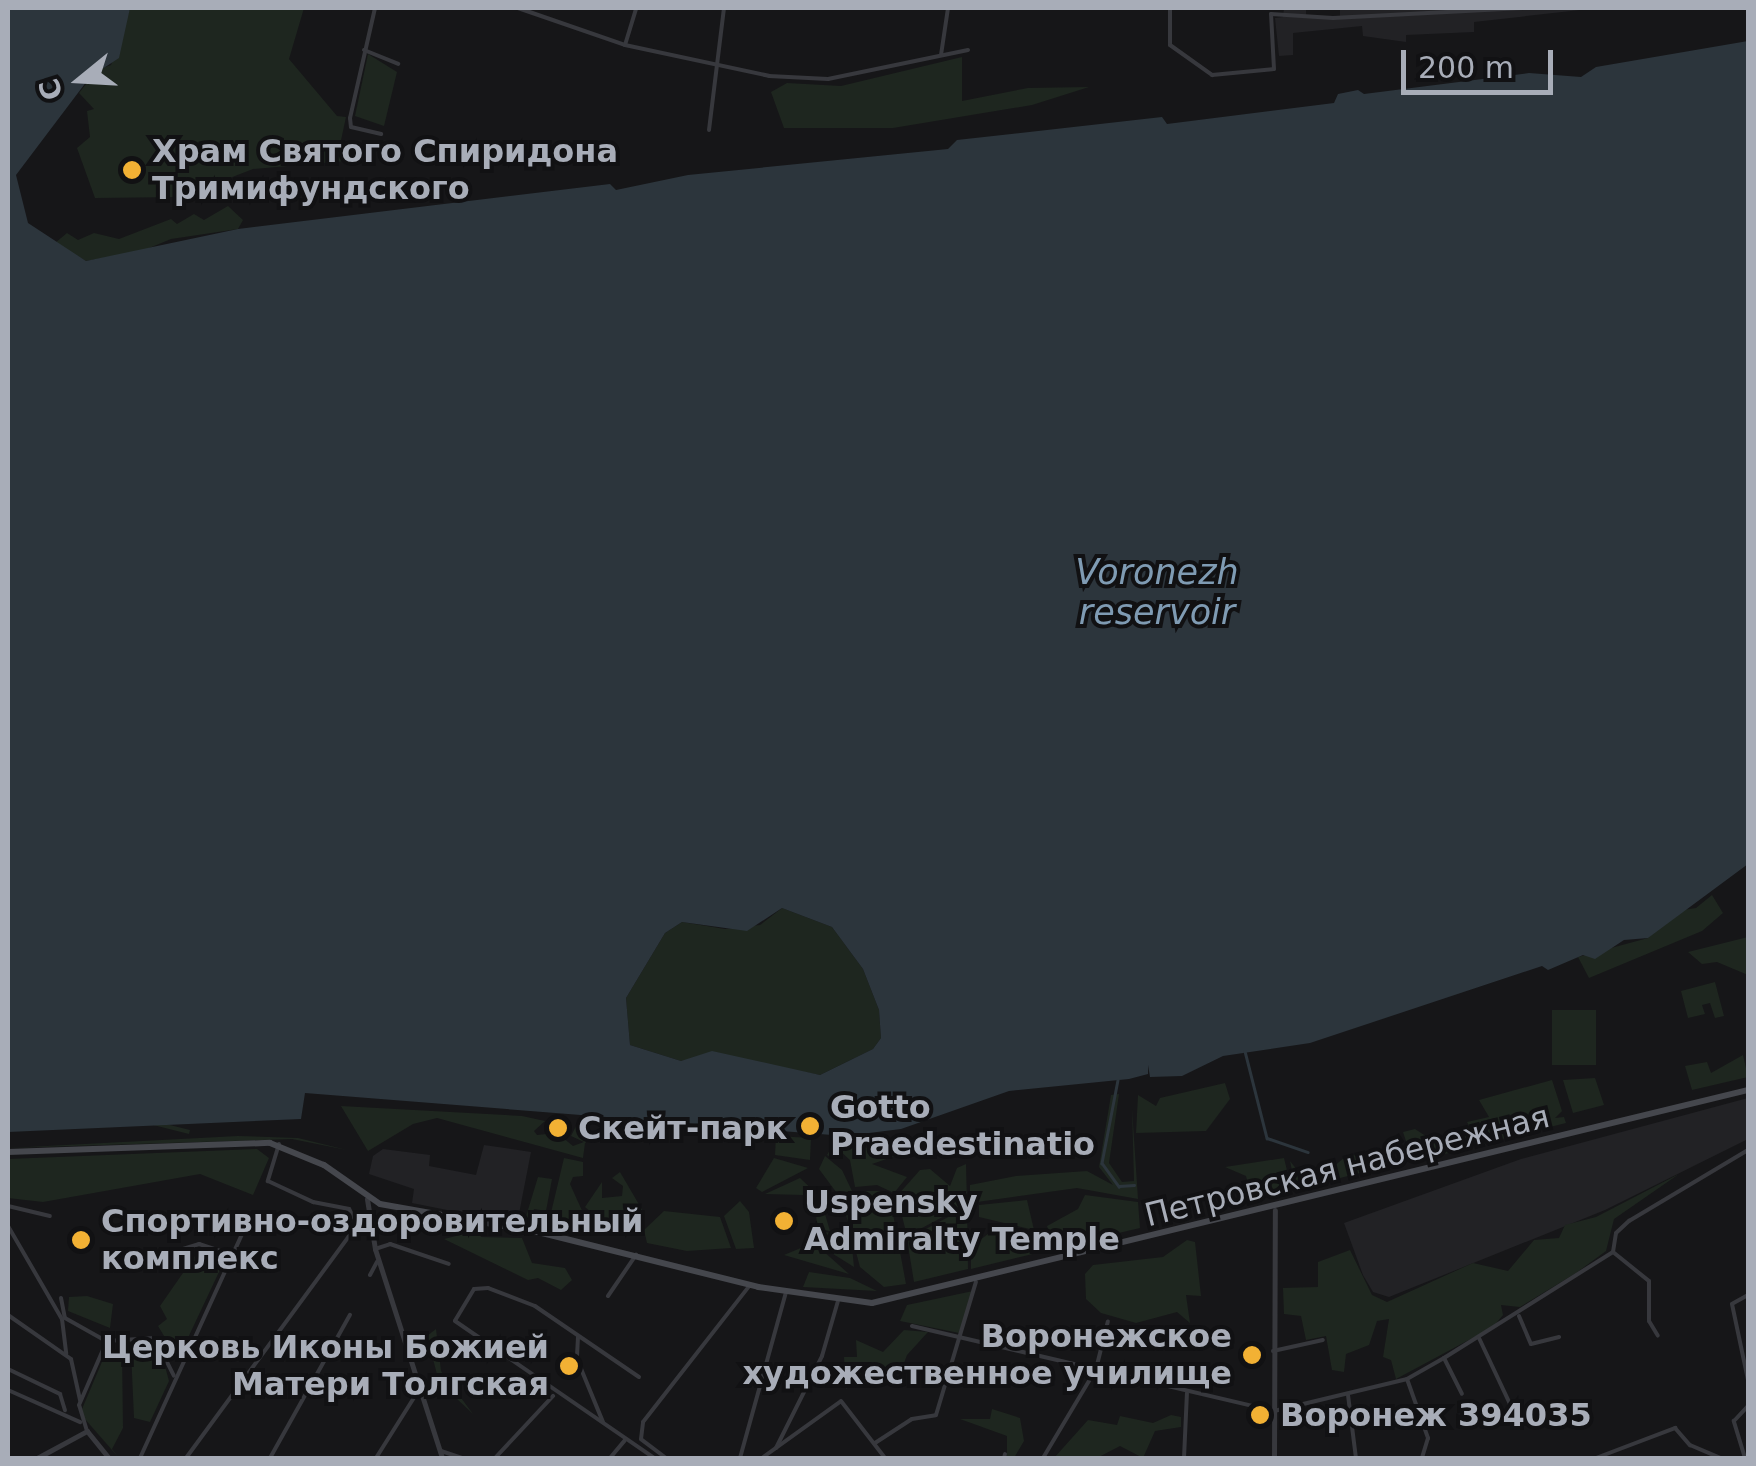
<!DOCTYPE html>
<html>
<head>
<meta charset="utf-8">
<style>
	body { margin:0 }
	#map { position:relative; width:1756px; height:1466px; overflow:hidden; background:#161618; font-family:"DejaVu Sans",sans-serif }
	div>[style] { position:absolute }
	.built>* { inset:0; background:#222225 }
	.green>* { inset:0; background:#1e261f; transform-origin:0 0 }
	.water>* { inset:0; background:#2c353c }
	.stream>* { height:2.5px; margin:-1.25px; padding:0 1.25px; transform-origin:1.25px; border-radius:1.25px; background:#2c353c }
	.minor>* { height:4px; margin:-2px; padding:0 2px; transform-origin:2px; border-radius:2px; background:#37383d }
	.tertiary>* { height:5px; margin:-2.5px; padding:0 2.5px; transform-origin:2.5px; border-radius:2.5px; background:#37383d }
	.secondary>* { height:6px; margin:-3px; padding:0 3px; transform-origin:3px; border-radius:3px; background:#45474d }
	.dots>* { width:28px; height:28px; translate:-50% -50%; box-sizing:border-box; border:5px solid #111113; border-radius:50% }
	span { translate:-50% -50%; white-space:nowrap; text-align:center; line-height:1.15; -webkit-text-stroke:8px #111113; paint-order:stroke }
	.poi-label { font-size:32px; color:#a8adb8; font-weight:700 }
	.left { translate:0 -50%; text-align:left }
	.right { translate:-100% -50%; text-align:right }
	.street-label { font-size:32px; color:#a8adb8 }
	.water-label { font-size:35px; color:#7f9bb3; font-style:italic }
	.frame { position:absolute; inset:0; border:10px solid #a8adb8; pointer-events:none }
	.north { position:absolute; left:30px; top:30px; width:100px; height:100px; -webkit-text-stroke:8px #111113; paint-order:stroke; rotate:252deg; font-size:28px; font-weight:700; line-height:40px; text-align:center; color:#a8adb8 }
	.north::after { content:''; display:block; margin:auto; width:35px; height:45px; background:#a8adb8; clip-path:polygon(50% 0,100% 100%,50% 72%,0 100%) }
	.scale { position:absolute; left:1401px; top:50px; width:152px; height:45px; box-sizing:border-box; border:5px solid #a8adb8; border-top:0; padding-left:12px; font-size:30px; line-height:35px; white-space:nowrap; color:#a8adb8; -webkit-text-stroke:8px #111113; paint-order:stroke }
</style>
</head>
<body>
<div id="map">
	<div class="built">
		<i style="clip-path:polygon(1284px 8px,1306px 8px,1306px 16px,1340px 16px,1340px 8px,1598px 8px,1474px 22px,1474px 32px,1406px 35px,1406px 42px,1363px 36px,1362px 26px,1293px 33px,1293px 55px,1279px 56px,1275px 18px,1283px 17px)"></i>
		<i style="clip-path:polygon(1748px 1098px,1748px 1139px,1605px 1210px,1389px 1297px,1373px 1292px,1363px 1275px,1344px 1223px,1521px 1159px)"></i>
		<i style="clip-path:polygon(484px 1145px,531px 1152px,517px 1224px,412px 1203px,414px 1189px,369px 1174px,373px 1156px,383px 1149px,430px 1155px,429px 1166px,476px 1175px)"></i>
	</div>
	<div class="green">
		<i style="clip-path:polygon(130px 8px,304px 8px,289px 59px,337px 116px,346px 117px,340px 145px,345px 161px,253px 169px,181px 197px,95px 198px,77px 148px,90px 137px,87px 111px,94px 109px,79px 93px,97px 70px,111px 65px)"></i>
		<i style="clip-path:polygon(368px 54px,397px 72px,384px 126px,355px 116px)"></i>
		<i style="clip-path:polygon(962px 57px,962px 101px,1028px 88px,1089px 87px,1032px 105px,893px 128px,784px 128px,771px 92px,787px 83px,841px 86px)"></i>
		<i style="clip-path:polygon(228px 206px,243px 220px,238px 229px,171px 239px,142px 251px,86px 261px,55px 243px,67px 233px,78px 240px,94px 233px,119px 239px,171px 219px,177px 224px,194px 214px,204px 220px)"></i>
		<i style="clip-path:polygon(1712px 895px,1723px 913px,1702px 931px,1589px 978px,1578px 957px,1648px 938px,1677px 911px,1696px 908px)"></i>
		<i style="clip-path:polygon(782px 908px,832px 927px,863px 969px,879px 1010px,881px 1038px,873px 1049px,820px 1075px,717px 1056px,681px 1061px,630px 1045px,626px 998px,665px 933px,682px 922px,725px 929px,760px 925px)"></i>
		<i style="clip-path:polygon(1748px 937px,1748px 975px,1717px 962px,1702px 964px,1688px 952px)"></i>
		<i style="clip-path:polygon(1715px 982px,1724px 1016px,1715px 1018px,1710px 1003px,1702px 1005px,1705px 1014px,1688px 1018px,1681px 991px)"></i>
		<i style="left:1596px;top:1010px;width:55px;height:44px;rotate:90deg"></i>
		<i style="clip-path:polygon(1743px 1055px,1748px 1077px,1692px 1090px,1685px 1066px,1707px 1062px,1711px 1073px)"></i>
		<i style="clip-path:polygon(1595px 1078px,1604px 1105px,1573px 1113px,1563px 1080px)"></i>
		<i style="clip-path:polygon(1552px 1080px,1562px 1111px,1555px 1118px,1564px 1117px,1566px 1123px,1478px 1145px,1477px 1139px,1539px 1122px,1475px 1137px,1467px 1122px,1489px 1117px,1479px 1100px)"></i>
		<i style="clip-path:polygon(1225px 1083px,1230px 1099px,1206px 1131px,1136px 1133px,1138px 1095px,1156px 1106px,1160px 1098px)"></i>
		<i style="clip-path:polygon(1119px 1094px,1109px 1163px,1122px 1182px,1134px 1181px,1132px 1108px,1138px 1199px,1077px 1188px,970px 1203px,970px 1185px,1016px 1176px,1087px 1171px,1113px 1185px,1099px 1167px,1111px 1095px)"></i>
		<i style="clip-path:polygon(341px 1106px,522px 1116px,545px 1121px,534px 1131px,537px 1135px,557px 1133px,573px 1146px,584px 1142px,571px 1136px,576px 1126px,592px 1138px,585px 1143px,583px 1158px,437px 1118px,413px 1124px,368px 1151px)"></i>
		<i style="clip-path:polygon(1457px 1128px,1469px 1130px,1473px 1147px,1413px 1162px,1403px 1132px,1415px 1129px,1435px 1142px)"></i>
		<i style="left:190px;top:1130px;width:4px;height:182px;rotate:104deg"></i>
		<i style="clip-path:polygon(238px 1136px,298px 1138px,347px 1150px,292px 1139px,8px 1148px)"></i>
		<i style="clip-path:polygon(776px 1136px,811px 1138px,810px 1160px,775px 1155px)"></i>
		<i style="clip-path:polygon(834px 1143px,904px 1153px,872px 1164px,907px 1177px,894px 1193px,877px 1185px,855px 1187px,850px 1160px,840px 1151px,833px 1159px,827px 1155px)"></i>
		<i style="clip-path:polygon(257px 1149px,269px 1158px,253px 1195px,200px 1174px,43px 1202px,8px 1198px,8px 1159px)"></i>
		<i style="clip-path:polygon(1371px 1152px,1376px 1169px,1296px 1189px,1290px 1161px,1298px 1171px,1326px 1173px,1345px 1157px)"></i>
		<i style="clip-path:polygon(825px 1156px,842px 1170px,852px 1191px,882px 1191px,890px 1198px,906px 1284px,884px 1287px,860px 1267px,842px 1200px,819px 1169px)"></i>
		<i style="clip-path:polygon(564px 1158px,583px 1162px,583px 1176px,573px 1177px,570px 1184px,589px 1226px,550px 1217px)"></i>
		<i style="clip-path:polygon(774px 1158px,808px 1168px,762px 1192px,756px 1188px)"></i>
		<i style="clip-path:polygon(1284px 1158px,1292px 1191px,1252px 1200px,1246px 1176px,1225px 1167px)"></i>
		<i style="clip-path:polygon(966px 1164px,967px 1204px,907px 1236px,897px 1196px,920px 1170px,930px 1169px,950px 1186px,957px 1168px)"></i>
		<i style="clip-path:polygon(620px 1172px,644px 1213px,636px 1226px,617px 1235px,585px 1207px,602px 1182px,602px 1198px,622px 1196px,623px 1186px,612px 1178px)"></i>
		<i style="clip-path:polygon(1679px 1174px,1614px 1219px,1606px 1251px,1576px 1273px,1520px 1307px,1501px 1305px,1503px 1315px,1493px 1327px,1396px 1379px,1391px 1360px,1383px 1357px,1389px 1319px,1377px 1321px,1369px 1345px,1346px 1354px,1344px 1372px,1332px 1370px,1326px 1336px,1306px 1340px,1301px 1316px,1284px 1314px,1283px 1288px,1318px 1287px,1318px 1262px,1350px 1250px,1372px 1295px,1387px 1302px,1473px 1263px,1508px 1271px,1534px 1240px,1559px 1238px,1565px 1225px,1596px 1217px)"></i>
		<i style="clip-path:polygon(538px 1177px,552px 1179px,546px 1211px,534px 1209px,530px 1224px,524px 1223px)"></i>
		<i style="clip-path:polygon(800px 1178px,820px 1197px,830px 1231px,817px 1229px,816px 1212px,803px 1195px,765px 1194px)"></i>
		<i style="clip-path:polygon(1085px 1195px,1138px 1202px,1140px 1228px,1076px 1243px,1051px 1237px,1047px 1226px,1078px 1209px)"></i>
		<i style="clip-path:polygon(1027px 1200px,1034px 1230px,979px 1217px,979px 1205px)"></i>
		<i style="clip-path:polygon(740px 1201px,749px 1212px,754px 1248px,736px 1249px,724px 1216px)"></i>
		<i style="clip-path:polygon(967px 1207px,968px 1269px,914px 1282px,907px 1239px)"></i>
		<i style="clip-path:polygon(664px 1211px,720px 1217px,731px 1248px,687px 1251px,647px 1243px,644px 1230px)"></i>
		<i style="clip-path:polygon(997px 1227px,1049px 1239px,1066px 1246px,971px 1269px,971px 1247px)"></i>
		<i style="clip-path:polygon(480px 1230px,481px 1237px,522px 1238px,532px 1263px,565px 1268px,572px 1280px,561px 1290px,538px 1278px,528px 1280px,444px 1239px)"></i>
		<i style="clip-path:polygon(815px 1230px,851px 1237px,854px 1267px,822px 1247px)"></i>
		<i style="clip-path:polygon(1187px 1240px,1195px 1242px,1201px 1296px,1186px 1295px,1190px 1323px,1177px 1312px,1136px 1323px,1101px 1313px,1086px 1299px,1085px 1274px,1093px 1265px,1163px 1257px)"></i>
		<i style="clip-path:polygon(808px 1245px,822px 1250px,849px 1274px,784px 1255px)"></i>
		<i style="clip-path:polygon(201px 1247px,227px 1255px,178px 1359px,158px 1326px,167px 1319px,160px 1306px)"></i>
		<i style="clip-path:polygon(809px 1272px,850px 1278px,877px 1291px,803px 1287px)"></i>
		<i style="clip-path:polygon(973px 1291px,959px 1333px,900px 1321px,907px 1305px)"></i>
		<i style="clip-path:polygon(87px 1296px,113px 1304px,110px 1328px,68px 1311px,69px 1297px)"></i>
		<i style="clip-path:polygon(436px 1329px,441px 1371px,473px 1414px,439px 1382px,427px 1336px)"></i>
		<i style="clip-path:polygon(904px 1330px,928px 1332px,907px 1355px,900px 1374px,894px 1372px,890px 1381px,872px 1369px,846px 1389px,844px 1357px,857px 1357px,856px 1340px,883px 1352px)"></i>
		<i style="clip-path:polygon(160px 1348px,169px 1381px,150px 1422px,134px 1418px,131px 1351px)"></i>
		<i style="clip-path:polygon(107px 1350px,122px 1350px,123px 1428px,112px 1449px,119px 1458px,84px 1418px,82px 1409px)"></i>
		<i style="clip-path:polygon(992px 1409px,1020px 1418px,1024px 1441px,1014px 1458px,1007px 1458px,1007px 1436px,960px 1419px,990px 1419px)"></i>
		<i style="clip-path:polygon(1120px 1416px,1153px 1423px,1171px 1415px,1181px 1417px,1181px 1427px,1155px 1431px,1143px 1458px,1120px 1446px,1097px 1458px,1054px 1458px,1088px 1420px,1117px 1425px)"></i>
	</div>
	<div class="water">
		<i style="clip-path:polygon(evenodd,8px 8px,130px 8px,119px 58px,90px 77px,16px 175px,28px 223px,86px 261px,238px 229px,610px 184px,616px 190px,688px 175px,948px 149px,957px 140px,1162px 117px,1167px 124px,1334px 103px,1338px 94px,1358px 90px,1364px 94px,1529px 73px,1581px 77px,1596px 67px,1748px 41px,1748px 864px,1648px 938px,1624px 940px,1595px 959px,1583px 955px,1548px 970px,1542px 966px,1310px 1043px,1223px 1056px,1182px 1076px,1150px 1077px,1148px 1065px,1148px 1074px,1129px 1079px,1009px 1091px,901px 1129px,845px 1136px,305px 1093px,301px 1119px,8px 1132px,8px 8px,782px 908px,832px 927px,863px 969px,879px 1010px,881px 1038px,873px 1049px,820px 1075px,712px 1051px,681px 1061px,630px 1045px,626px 998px,665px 933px,682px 922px,747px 931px,782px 908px)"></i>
	</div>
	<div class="stream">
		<i style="left:1245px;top:1051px;width:90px;rotate:75.8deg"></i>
		<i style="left:1267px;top:1138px;width:43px;rotate:18.9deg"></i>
		<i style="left:1118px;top:1080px;width:85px;rotate:100.9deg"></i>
		<i style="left:1102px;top:1163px;width:29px;rotate:54deg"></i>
		<i style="left:1119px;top:1186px;width:15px;rotate:-4deg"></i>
	</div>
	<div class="minor">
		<i style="left:375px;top:8px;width:113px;rotate:102.8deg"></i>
		<i style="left:350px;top:118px;width:9px;rotate:84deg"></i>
		<i style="left:351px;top:127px;width:31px;rotate:13deg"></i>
		<i style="left:518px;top:8px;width:113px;rotate:19.1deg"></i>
		<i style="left:625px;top:45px;width:147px;rotate:12.1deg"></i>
		<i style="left:769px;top:76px;width:59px;rotate:2.9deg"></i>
		<i style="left:828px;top:79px;width:143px;rotate:-11.7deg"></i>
		<i style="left:1170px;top:8px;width:37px;rotate:90deg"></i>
		<i style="left:1170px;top:45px;width:52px;rotate:35.5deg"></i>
		<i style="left:1212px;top:75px;width:62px;rotate:-5.5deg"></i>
		<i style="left:1274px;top:69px;width:55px;rotate:-93.1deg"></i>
		<i style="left:1271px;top:14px;width:62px;rotate:3.7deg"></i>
		<i style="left:1333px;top:18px;width:190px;rotate:-3deg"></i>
		<i style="left:625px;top:45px;width:39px;rotate:-73deg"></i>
		<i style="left:364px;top:50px;width:37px;rotate:22deg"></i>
		<i style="left:941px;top:55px;width:48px;rotate:-81.5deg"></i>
		<i style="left:709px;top:130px;width:123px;rotate:-83deg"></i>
		<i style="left:279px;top:1144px;width:39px;rotate:107deg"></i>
		<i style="left:268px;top:1181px;width:50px;rotate:25deg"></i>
		<i style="left:313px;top:1202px;width:37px;rotate:11deg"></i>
		<i style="left:349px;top:1209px;width:14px;rotate:60deg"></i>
		<i style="left:8px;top:1206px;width:43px;rotate:13.4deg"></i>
		<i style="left:8px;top:1226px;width:108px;rotate:59.9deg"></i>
		<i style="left:62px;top:1319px;width:35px;rotate:83deg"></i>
		<i style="left:183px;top:1249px;width:17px;rotate:-17deg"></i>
		<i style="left:199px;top:1244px;width:35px;rotate:18deg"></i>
		<i style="left:375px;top:1249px;width:16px;rotate:-18deg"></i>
		<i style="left:390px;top:1244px;width:62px;rotate:18.7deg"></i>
		<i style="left:1613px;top:1252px;width:46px;rotate:38.9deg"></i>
		<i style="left:1649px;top:1281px;width:40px;rotate:90deg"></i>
		<i style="left:1649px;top:1321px;width:17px;rotate:59deg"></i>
		<i style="left:370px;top:1275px;width:15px;rotate:-62deg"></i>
		<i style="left:1748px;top:1295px;width:18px;rotate:151deg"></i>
		<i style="left:1732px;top:1304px;width:78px;rotate:78.1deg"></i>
		<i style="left:608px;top:1296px;width:50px;rotate:-55.7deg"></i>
		<i style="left:61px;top:1298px;width:20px;rotate:79deg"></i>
		<i style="left:65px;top:1318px;width:47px;rotate:29.3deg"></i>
		<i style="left:106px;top:1341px;width:49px;rotate:-3.5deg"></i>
		<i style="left:155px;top:1338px;width:42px;rotate:63.4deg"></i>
		<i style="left:8px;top:1315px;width:77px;rotate:34.9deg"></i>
		<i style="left:71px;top:1359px;width:42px;rotate:77.6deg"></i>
		<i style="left:1519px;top:1316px;width:30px;rotate:67deg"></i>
		<i style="left:1531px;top:1344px;width:29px;rotate:-14deg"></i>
		<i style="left:912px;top:1326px;width:372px;rotate:13.2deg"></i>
		<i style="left:1274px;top:1411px;width:137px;rotate:-13.5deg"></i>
		<i style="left:1407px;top:1379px;width:43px;rotate:-29.6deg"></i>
		<i style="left:1444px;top:1358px;width:199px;rotate:-32.1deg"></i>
		<i style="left:1613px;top:1252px;width:19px;rotate:-81deg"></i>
		<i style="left:1616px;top:1233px;width:18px;rotate:-43deg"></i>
		<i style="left:1629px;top:1221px;width:139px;rotate:-30.8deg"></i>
		<i style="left:578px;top:1337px;width:22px;rotate:93deg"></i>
		<i style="left:577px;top:1359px;width:68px;rotate:67.6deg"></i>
		<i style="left:1479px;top:1338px;width:73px;rotate:64.8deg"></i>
		<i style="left:1510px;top:1404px;width:19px;rotate:115deg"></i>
		<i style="left:1273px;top:1351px;width:51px;rotate:-12.4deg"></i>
		<i style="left:1444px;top:1358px;width:40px;rotate:63.4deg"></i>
		<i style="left:8px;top:1369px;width:58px;rotate:25.7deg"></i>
		<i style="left:60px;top:1394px;width:17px;rotate:73deg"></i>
		<i style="left:639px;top:1377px;width:126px;rotate:-145.7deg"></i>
		<i style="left:535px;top:1306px;width:50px;rotate:-159deg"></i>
		<i style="left:488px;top:1288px;width:14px;rotate:176deg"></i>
		<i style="left:474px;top:1289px;width:37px;rotate:121deg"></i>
		<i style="left:455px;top:1321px;width:242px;rotate:34.5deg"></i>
		<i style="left:1407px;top:1379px;width:63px;rotate:70.4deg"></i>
		<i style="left:1428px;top:1438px;width:21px;rotate:107deg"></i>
		<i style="left:8px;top:1390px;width:79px;rotate:24deg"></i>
		<i style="left:1348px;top:1395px;width:64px;rotate:82.8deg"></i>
		<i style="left:87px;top:1431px;width:27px;rotate:-107deg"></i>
		<i style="left:79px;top:1405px;width:68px;rotate:-66.5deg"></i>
		<i style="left:875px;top:1443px;width:44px;rotate:-33deg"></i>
		<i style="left:912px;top:1419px;width:24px;rotate:-9deg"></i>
		<i style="left:936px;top:1415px;width:139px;rotate:-73.3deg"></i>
		<i style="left:776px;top:1448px;width:103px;rotate:-63.4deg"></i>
		<i style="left:822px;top:1356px;width:57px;rotate:-73.8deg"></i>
		<i style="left:441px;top:1451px;width:22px;rotate:18deg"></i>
		<i style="left:140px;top:1458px;width:263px;rotate:-65.5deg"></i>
		<i style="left:186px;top:1458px;width:304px;rotate:-53.7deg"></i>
		<i style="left:270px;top:1458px;width:164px;rotate:-60.8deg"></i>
		<i style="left:376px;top:1458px;width:83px;rotate:-57.8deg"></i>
		<i style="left:495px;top:1458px;width:85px;rotate:-46.9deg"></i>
		<i style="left:610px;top:1458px;width:23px;rotate:-50deg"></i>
		<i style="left:666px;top:1458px;width:31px;rotate:-143deg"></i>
		<i style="left:641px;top:1439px;width:17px;rotate:-83deg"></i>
		<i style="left:643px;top:1422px;width:174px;rotate:-52deg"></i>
		<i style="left:740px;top:1458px;width:172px;rotate:-74.5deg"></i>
		<i style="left:762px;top:1458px;width:97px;rotate:-35.8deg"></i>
		<i style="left:841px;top:1401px;width:72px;rotate:52.3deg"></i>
		<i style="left:1004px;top:1458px;width:4px;rotate:-76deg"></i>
		<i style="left:1043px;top:1458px;width:104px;rotate:-59.2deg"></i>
		<i style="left:1096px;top:1369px;width:49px;rotate:-76deg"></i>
		<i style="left:1184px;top:1458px;width:65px;rotate:-87.4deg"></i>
		<i style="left:1596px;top:1458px;width:85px;rotate:-20.8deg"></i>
		<i style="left:1675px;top:1428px;width:23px;rotate:49deg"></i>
		<i style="left:1690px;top:1445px;width:34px;rotate:23deg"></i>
		<i style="left:1745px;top:1458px;width:39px;rotate:-107deg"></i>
		<i style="left:1734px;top:1421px;width:21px;rotate:-47deg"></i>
	</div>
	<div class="tertiary">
		<i style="left:367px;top:1199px;width:51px;rotate:80.9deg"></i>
		<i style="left:375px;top:1249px;width:219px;rotate:72.2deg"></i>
		<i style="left:37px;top:1458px;width:57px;rotate:-28.4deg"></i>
		<i style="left:87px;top:1431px;width:35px;rotate:51deg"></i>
		<i style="left:1274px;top:1458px;width:248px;rotate:-89.8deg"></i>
	</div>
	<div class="secondary">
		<i style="left:8px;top:1152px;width:262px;rotate:-2deg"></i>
		<i style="left:270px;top:1143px;width:58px;rotate:22.2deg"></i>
		<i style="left:324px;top:1165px;width:68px;rotate:34.9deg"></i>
		<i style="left:380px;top:1204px;width:165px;rotate:10.1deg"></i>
		<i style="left:542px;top:1233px;width:223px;rotate:14deg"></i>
		<i style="left:758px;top:1287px;width:115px;rotate:8deg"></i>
		<i style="left:872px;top:1303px;width:902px;rotate:-13.67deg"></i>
	</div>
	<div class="dots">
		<i style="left:132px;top:170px;background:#f2b134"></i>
		<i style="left:810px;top:1126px;background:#f2b134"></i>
		<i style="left:558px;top:1128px;background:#f2b134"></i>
		<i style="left:784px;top:1221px;background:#f2b134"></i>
		<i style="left:81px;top:1240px;background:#f2b134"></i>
		<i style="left:1252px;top:1355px;background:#f2b134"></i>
		<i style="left:569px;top:1366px;background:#f2b134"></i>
		<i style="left:1260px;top:1415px;background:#f2b134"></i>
	</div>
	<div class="poi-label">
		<span class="left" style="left:152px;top:170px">Храм Святого Спиридона<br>Тримифундского</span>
		<span class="left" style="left:830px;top:1126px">Gotto<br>Praedestinatio</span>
		<span class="left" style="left:578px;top:1128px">Скейт-парк</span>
		<span class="left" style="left:804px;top:1221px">Uspensky<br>Admiralty Temple</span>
		<span class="left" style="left:101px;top:1240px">Спортивно-оздоровительный<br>комплекс</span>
		<span class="right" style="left:1232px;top:1355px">Воронежское<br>художественное училище</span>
		<span class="right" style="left:549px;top:1366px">Церковь Иконы Божией<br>Матери Толгская</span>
		<span class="left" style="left:1280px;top:1415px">Воронеж 394035</span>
	</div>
	<div class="street-label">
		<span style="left:1347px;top:1166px;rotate:-14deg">Петровская набережная</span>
	</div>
	<div class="water-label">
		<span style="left:1157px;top:592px">Voronezh<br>reservoir</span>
	</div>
	<div class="frame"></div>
	<div class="north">С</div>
	<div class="scale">200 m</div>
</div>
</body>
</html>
